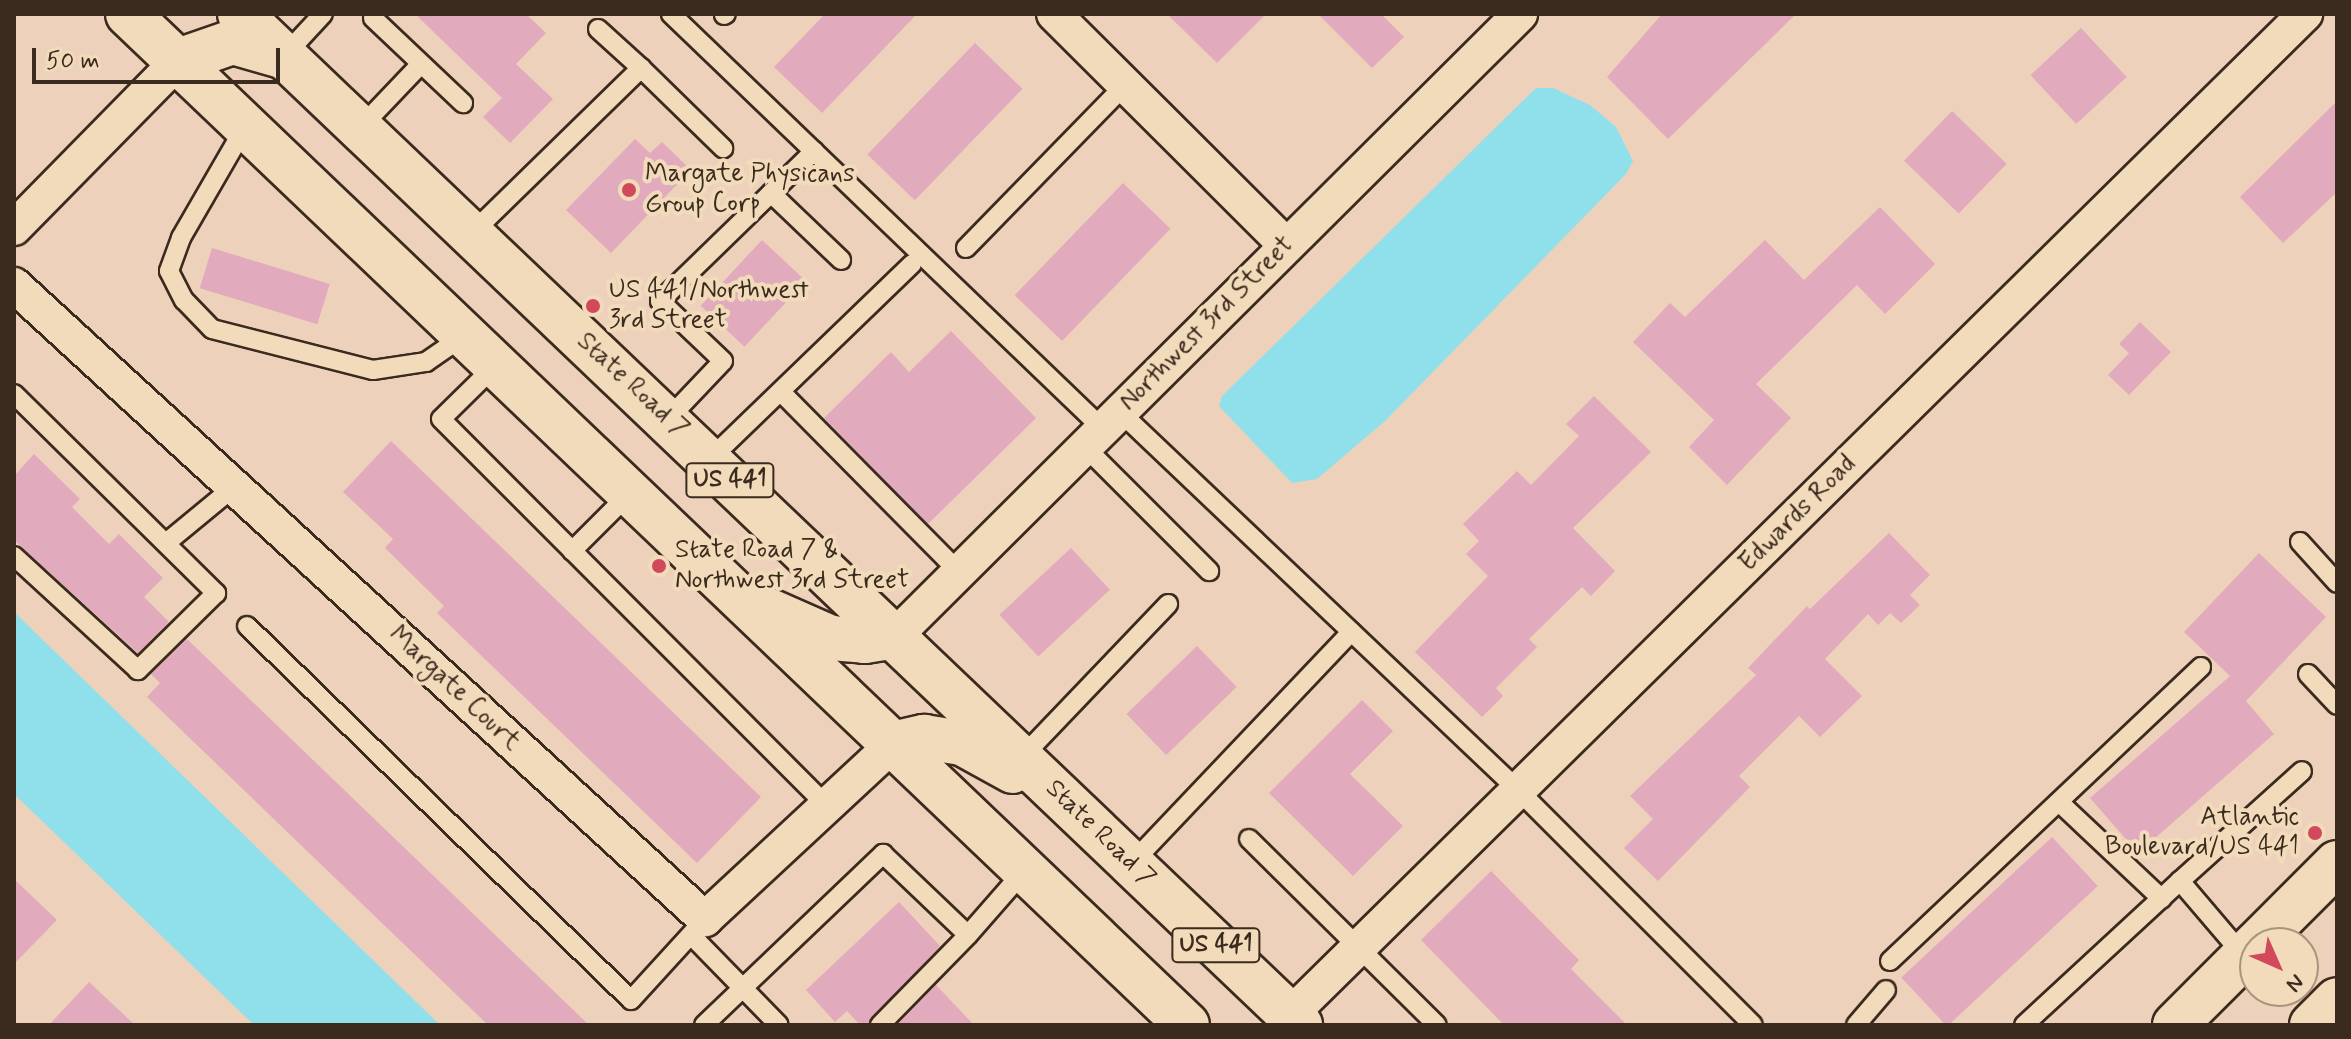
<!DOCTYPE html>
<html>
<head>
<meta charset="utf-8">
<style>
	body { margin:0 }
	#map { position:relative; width:2351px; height:1039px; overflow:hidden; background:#eed1bb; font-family:Mynerve,sans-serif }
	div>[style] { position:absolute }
	.water>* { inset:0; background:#8fe0ea }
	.building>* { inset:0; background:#e2aabd; transform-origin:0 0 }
	.roads { filter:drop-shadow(2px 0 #3b2a1e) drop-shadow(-2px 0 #3b2a1e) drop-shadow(0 2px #3b2a1e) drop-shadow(0 -2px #3b2a1e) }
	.lane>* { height:18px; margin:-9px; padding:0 9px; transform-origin:9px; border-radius:9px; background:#f1dbba }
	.street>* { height:34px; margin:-17px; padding:0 17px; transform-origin:17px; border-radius:17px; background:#f1dbba }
	.primary>* { height:44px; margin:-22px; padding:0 22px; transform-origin:22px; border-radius:22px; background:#f1dbba }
	.dots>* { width:22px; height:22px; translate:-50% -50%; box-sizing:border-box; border:4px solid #f1dbba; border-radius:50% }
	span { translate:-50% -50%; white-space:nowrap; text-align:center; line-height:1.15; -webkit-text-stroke:8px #f1dbba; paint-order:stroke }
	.shield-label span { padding:2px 6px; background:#f1dbba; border:2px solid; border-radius:6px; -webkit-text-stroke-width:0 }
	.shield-label { font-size:24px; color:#3b2a1e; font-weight:700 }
	.poi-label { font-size:26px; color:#3b2a1e }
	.left { translate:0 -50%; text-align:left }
	.right { translate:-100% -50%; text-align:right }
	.street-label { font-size:26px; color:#3b2a1e }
	.frame { position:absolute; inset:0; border:16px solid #3b2a1e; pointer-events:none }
	.north { position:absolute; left:2239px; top:927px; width:80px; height:80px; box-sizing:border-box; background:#f1dbba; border:2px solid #a8947c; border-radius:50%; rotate:135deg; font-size:22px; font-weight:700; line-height:32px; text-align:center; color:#3b2a1e }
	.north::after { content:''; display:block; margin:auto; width:28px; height:36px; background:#d1495b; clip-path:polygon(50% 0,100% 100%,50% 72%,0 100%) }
	.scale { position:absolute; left:32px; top:48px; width:248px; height:36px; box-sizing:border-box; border:4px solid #3b2a1e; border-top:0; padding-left:10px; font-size:24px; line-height:28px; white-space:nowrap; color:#3b2a1e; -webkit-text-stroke:6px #f1dbba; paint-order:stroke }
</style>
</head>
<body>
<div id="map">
	<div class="water">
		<i style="clip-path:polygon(1536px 88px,1553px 88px,1590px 105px,1616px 127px,1633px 161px,1626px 174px,1385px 421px,1317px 479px,1292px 483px,1219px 406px,1222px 396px)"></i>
		<i style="clip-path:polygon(14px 612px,440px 1025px,254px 1025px,14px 794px)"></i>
	</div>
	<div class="building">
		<i style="clip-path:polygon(415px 14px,526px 14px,546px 33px,516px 64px,553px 99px,510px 143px,483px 117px,502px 98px)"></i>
		<i style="clip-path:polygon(825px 14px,917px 14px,822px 113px,774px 67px)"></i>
		<i style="clip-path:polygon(1167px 14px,1266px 14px,1217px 63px)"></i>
		<i style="clip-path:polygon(1318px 14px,1381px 14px,1404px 37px,1372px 68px)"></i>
		<i style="clip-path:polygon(1662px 14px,1796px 14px,1668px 139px,1607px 77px)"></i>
		<i style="left:2081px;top:28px;width:67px;height:69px;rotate:47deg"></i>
		<i style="left:975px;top:43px;width:66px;height:155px;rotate:44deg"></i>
		<i style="clip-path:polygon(2337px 101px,2337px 192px,2283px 243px,2240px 197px)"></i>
		<i style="left:1952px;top:111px;width:76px;height:69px;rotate:44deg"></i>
		<i style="clip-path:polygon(635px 139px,650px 153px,662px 142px,691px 170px,611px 253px,566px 210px)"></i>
		<i style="left:1123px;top:183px;width:66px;height:156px;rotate:44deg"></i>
		<i style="clip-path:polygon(1880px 207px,1935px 264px,1885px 314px,1857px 285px,1756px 384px,1791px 418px,1727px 485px,1689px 447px,1714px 420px,1633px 342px,1670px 303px,1685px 317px,1765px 240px,1804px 280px)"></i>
		<i style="left:762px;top:240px;width:60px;height:90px;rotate:43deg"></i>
		<i style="left:212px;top:248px;width:123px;height:42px;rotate:17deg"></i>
		<i style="clip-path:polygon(2140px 322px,2171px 352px,2129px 395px,2108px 375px,2129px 353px,2119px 344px)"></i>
		<i style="clip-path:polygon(951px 331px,1036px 418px,928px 524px,824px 418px,891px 352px,909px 372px)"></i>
		<i style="clip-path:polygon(1594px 396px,1651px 452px,1573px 528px,1615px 571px,1591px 596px,1582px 587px,1529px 639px,1537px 647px,1496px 688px,1503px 696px,1482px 717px,1415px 652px,1488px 576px,1466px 554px,1479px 541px,1463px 524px,1517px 471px,1531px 485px,1579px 436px,1566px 424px)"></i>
		<i style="clip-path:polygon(391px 441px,761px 797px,697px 863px,437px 613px,444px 606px,385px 548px,393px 539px,343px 492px)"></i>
		<i style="clip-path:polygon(34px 454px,80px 499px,72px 507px,109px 544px,119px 534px,163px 578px,144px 597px,169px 622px,138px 653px,14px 540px,14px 476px)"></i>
		<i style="clip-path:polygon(1889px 533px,1930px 575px,1910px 595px,1920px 605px,1901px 623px,1890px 613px,1878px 625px,1868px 614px,1825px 659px,1862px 696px,1820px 737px,1799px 716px,1739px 776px,1750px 787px,1658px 881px,1624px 848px,1653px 819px,1630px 796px,1756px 675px,1748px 668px,1807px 606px,1810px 609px)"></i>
		<i style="left:1071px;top:548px;width:57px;height:98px;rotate:47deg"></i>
		<i style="clip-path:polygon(2259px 553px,2326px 617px,2246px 701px,2274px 734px,2138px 853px,2090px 798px,2230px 676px,2184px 632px)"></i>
		<i style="clip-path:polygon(187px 639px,589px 1025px,488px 1025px,147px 697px,160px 683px,151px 674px)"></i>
		<i style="left:1197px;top:646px;width:57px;height:98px;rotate:46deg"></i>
		<i style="clip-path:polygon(1362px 700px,1393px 731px,1350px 774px,1403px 826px,1353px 876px,1269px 793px)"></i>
		<i style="left:2052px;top:837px;width:67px;height:206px;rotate:47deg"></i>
		<i style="clip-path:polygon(1491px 871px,1579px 960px,1571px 969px,1627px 1025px,1504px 1025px,1421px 940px)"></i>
		<i style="clip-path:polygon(14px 879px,57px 920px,14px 964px)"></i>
		<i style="clip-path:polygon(899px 902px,940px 946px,868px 1025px,860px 1025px,847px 1011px,835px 1022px,806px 990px)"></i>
		<i style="clip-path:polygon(89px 982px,135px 1025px,49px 1025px)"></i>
		<i style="clip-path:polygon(936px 985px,974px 1025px,897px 1025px)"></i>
	</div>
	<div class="roads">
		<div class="lane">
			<i style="left:671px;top:14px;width:598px;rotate:43.85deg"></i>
			<i style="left:724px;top:15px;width:2px;rotate:-27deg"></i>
			<i style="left:373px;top:18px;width:124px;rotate:43.4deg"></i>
			<i style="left:598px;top:29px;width:58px;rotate:42.2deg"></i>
			<i style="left:284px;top:56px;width:57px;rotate:-47.1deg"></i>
			<i style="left:245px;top:127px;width:128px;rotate:120deg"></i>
			<i style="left:181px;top:238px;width:35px;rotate:110deg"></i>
			<i style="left:169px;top:271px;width:33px;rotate:63deg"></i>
			<i style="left:184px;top:300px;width:40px;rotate:46deg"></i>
			<i style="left:212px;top:329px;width:166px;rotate:14.3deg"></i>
			<i style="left:373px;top:370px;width:54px;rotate:-8.6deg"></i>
			<i style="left:426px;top:362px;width:47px;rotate:-34.7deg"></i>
			<i style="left:360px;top:128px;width:88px;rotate:-46.4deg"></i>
			<i style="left:771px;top:193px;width:97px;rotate:43.7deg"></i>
			<i style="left:471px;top:234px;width:238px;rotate:-44.3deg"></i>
			<i style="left:641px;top:68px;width:115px;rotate:44.3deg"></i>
			<i style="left:966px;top:248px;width:228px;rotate:-45.7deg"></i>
			<i style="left:497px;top:364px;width:78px;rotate:135.5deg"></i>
			<i style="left:441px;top:419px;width:547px;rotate:45.07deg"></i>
			<i style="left:781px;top:392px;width:253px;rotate:45.3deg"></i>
			<i style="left:14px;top:394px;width:284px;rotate:44.6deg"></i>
			<i style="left:216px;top:593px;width:110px;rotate:135.4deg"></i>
			<i style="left:138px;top:670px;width:168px;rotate:-137.4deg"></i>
			<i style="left:1119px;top:411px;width:550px;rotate:43.53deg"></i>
			<i style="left:1518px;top:790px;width:332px;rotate:45deg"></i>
			<i style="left:667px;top:420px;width:81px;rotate:-46.5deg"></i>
			<i style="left:723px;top:361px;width:87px;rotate:-136.4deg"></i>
			<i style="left:660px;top:301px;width:215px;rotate:-44.2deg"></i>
			<i style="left:1084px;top:446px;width:177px;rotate:45deg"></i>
			<i style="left:709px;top:460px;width:282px;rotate:-44deg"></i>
			<i style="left:2300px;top:542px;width:55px;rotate:47.9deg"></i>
			<i style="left:166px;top:543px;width:88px;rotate:-39.5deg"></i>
			<i style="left:572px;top:551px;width:83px;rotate:-45deg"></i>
			<i style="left:247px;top:626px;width:536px;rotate:44.24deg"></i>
			<i style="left:631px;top:1000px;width:110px;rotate:-47.6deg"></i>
			<i style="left:2308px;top:674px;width:42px;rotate:46.9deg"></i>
			<i style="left:1021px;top:758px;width:213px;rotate:-46.3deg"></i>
			<i style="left:2059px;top:802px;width:141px;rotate:43.3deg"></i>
			<i style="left:1249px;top:839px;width:264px;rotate:44.7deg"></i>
			<i style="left:1131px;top:864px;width:320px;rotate:-46.5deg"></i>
			<i style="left:692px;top:936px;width:124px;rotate:45.7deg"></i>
			<i style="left:2244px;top:956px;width:99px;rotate:-130.5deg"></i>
			<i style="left:2180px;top:881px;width:164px;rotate:-42deg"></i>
			<i style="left:1890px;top:961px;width:428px;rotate:-43.4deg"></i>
			<i style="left:704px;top:1025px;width:248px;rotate:-43.7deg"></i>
			<i style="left:883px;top:854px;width:117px;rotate:43.6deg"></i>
			<i style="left:968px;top:935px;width:86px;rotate:-48.8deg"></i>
			<i style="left:880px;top:1025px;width:126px;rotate:-45.6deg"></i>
			<i style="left:1856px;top:1025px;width:46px;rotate:-49.4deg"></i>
			<i style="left:2024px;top:1025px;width:212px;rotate:-42.7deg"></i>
		</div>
		<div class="street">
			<i style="left:1054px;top:14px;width:327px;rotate:44.9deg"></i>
			<i style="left:14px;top:228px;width:234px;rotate:-45.5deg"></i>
			<i style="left:14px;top:285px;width:938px;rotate:42.54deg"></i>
			<i style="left:705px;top:919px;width:257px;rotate:-42.9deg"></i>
			<i style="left:895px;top:636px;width:882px;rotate:-44.86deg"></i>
			<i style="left:1290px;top:1015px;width:1426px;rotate:-44.6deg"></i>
		</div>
		<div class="primary">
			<i style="left:128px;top:14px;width:1464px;rotate:43.67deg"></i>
			<i style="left:240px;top:14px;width:1465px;rotate:43.64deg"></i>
			<i style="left:178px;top:61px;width:58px;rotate:-19.1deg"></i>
			<i style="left:233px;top:42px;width:51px;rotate:15.9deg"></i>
			<i style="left:770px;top:611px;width:67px;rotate:23.9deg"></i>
			<i style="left:831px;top:638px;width:34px;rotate:5deg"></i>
			<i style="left:865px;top:641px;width:30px;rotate:-9deg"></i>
			<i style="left:893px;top:744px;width:32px;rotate:-13deg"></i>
			<i style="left:924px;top:737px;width:38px;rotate:9deg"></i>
			<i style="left:962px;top:743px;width:58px;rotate:28.8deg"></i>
			<i style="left:2257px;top:943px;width:113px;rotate:-45deg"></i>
			<i style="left:2175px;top:1025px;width:113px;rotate:-45deg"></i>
			<i style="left:2312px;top:1025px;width:35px;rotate:-45deg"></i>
		</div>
	</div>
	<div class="dots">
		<i style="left:629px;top:190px;background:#d1495b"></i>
		<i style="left:593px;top:306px;background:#d1495b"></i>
		<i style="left:659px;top:566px;background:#d1495b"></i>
		<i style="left:2315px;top:833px;background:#d1495b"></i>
	</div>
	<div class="shield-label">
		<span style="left:730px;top:480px">US 441</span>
		<span style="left:1216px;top:945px">US 441</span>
	</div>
	<div class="poi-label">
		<span class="left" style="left:645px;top:190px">Margate Physicans<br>Group Corp</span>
		<span class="left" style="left:609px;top:306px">US 441/Northwest<br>3rd Street</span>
		<span class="left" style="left:675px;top:566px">State Road 7 &amp;<br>Northwest 3rd Street</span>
		<span class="right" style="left:2299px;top:833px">Atlantic<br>Boulevard/US 441</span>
	</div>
	<div class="street-label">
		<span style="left:1207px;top:324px;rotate:-45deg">Northwest 3rd Street</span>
		<span style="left:632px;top:386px;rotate:43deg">State Road 7</span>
		<span style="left:1798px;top:514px;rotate:-45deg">Edwards Road</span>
		<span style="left:454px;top:689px;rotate:43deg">Margate Court</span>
		<span style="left:1100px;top:834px;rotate:44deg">State Road 7</span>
	</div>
	<div class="frame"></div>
	<div class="north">N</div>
	<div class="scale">50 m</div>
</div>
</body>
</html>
